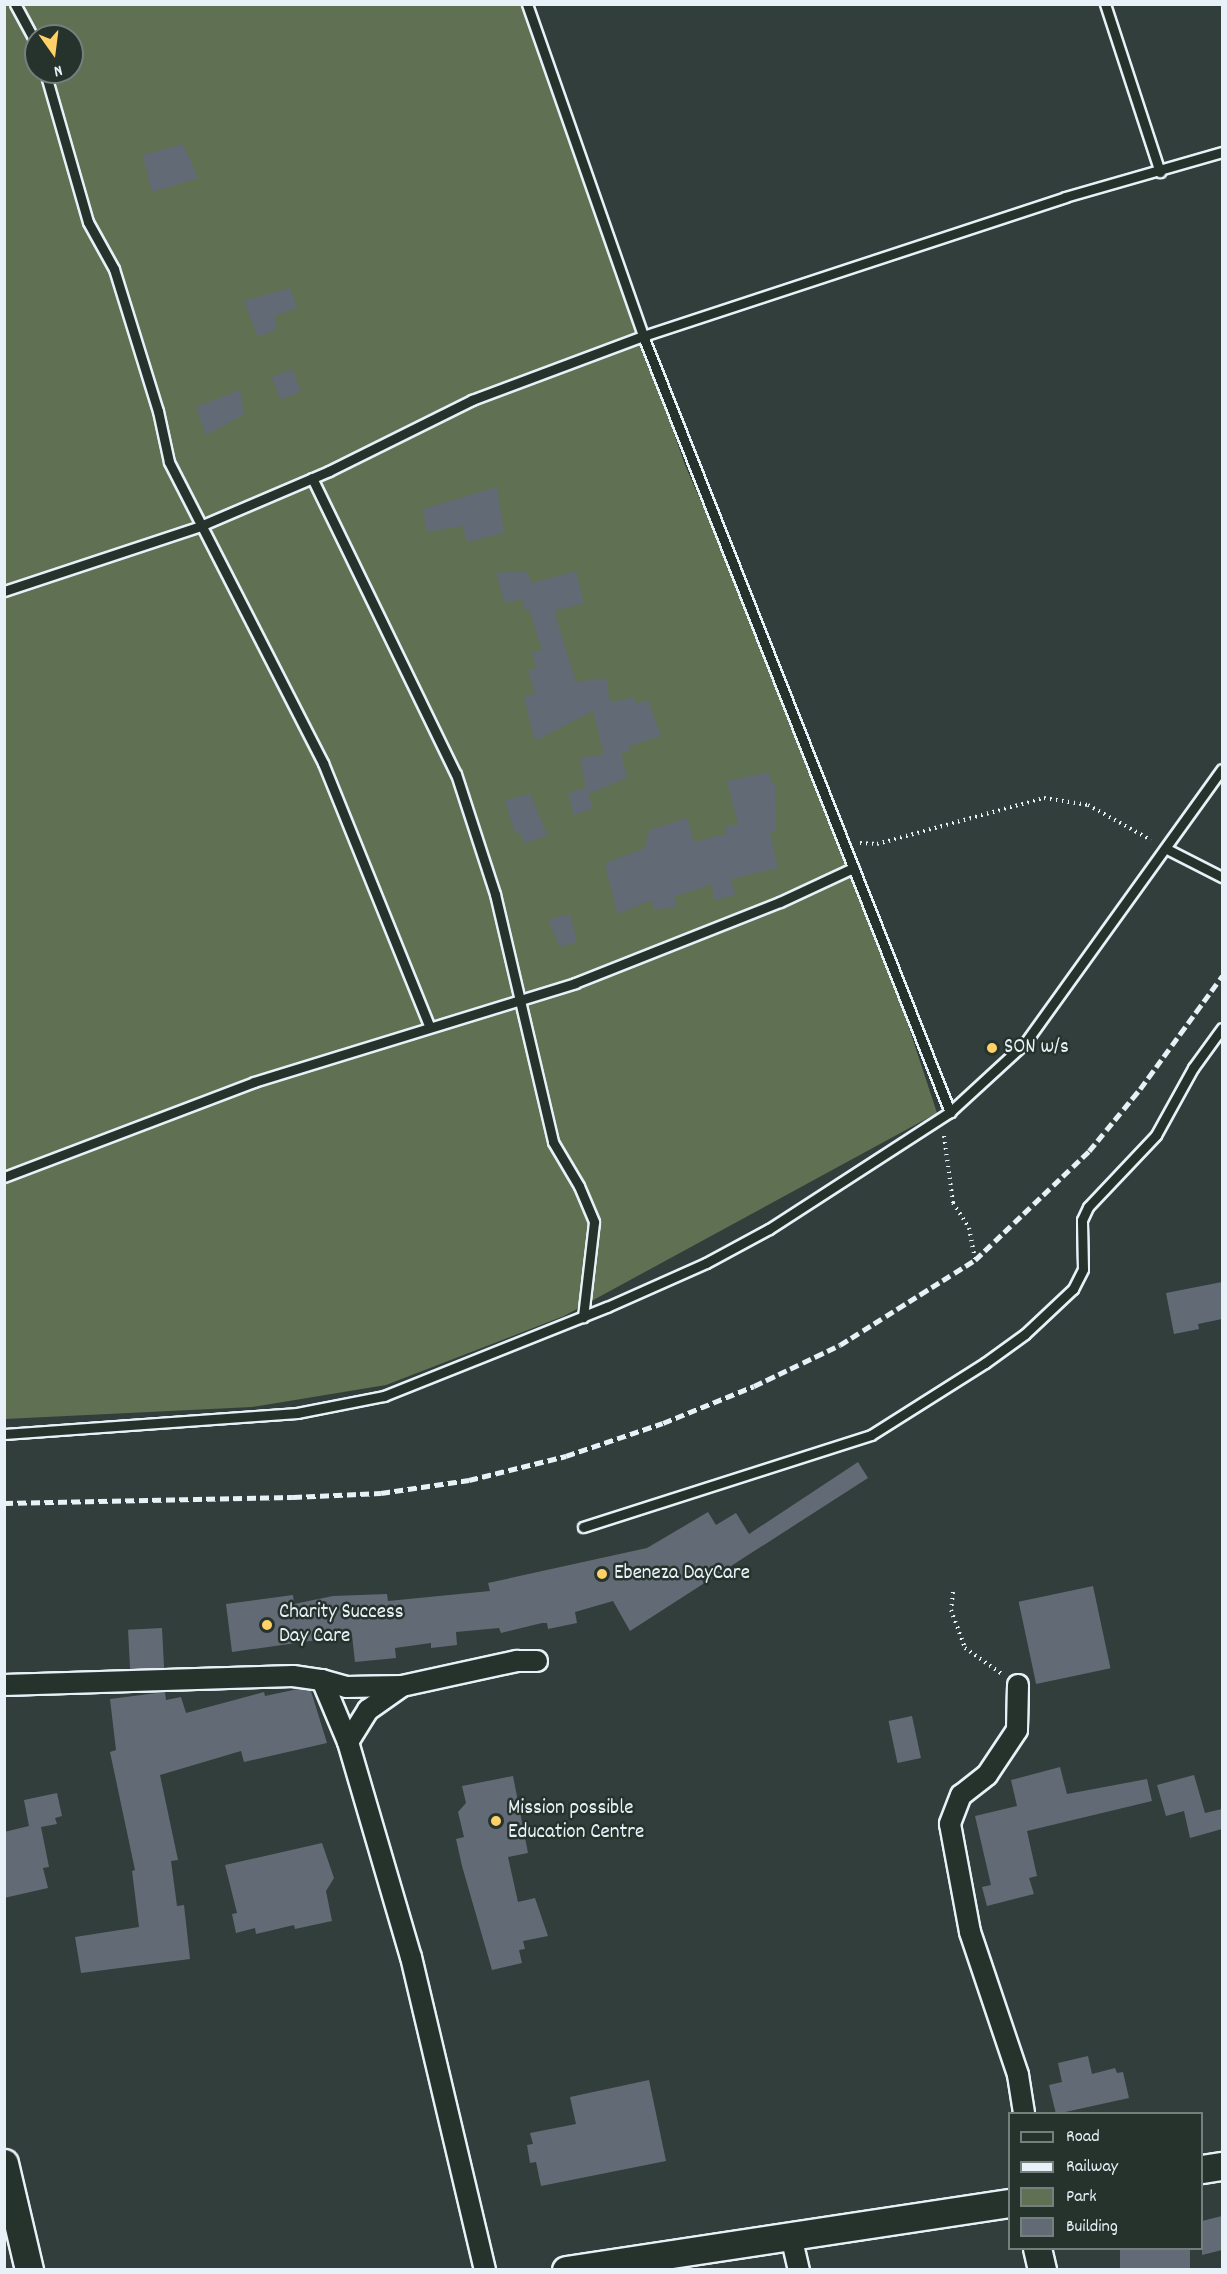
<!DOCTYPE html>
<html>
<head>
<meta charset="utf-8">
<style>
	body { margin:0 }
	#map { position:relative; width:1227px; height:2274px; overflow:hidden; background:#323e3b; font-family:Dekko,sans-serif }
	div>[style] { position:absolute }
	.green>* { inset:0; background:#607052 }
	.building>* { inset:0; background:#626b75; transform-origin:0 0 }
	.path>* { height:4px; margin-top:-2px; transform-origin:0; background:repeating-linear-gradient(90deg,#e8f1f8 0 1.5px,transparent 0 6px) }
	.roads { filter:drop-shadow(2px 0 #e8f1f8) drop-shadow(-2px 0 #e8f1f8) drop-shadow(0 2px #e8f1f8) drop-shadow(0 -2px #e8f1f8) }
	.lane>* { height:9px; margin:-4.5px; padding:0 4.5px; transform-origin:4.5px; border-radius:4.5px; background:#26332d }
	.street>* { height:20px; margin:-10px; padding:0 10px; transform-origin:10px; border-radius:10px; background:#26332d }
	.secondary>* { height:27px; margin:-13.5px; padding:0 13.5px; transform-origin:13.5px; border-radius:13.5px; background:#26332d }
	.rail>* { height:4.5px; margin-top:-2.25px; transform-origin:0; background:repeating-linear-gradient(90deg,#e8f1f8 0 9px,transparent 0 13.5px) }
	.dots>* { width:16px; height:16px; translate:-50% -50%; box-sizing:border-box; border:3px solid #26332d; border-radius:50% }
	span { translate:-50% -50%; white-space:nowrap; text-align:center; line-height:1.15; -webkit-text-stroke:5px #26332d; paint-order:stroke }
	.poi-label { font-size:21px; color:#e8f1f8 }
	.left { translate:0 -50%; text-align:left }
	.frame { position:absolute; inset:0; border:6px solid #e8f1f8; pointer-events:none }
	.legend { position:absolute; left:1008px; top:2112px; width:195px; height:138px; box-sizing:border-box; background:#26332d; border:2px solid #747f7e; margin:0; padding:8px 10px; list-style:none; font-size:18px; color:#e8f1f8 }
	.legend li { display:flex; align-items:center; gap:12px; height:30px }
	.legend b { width:30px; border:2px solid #747f7e }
	.north { position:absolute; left:24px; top:24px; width:60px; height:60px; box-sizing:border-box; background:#26332d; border:2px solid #747f7e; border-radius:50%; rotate:166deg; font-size:16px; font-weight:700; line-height:24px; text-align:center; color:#e8f1f8 }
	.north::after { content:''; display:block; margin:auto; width:21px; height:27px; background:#ffd166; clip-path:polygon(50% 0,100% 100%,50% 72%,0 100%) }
</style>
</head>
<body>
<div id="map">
	<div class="green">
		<i style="clip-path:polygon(evenodd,5px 5px,526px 5px,685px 465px,768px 654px,897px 991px,937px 1113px,564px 1316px,386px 1385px,252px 1407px,5px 1419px,5px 5px,36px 36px,72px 36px,72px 72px,36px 72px,36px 36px)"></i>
	</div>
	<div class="building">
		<i style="clip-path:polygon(183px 144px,198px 178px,152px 192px,143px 155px)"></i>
		<i style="clip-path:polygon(290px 288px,297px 308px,274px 316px,277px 329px,258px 337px,244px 301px)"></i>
		<i style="left:292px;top:369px;width:24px;height:22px;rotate:68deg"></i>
		<i style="clip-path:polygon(240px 390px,244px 414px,206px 435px,196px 407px)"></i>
		<i style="clip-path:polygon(497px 487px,504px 533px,467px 542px,463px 526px,427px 532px,423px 509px)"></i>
		<i style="clip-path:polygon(527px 571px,532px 583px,576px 571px,584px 603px,554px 611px,576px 682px,606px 678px,610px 702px,635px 697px,636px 704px,648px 700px,661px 736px,629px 746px,630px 751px,621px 753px,627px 778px,588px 794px,593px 808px,574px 815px,568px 793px,585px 788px,587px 793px,580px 758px,604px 754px,593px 711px,535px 741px,524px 697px,535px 693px,528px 671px,536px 668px,532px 652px,542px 650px,529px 609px,525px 610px,522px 599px,505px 603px,496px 573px)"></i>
		<i style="clip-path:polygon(769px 772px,772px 784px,775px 783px,776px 831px,770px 832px,778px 868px,731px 879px,735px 895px,714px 900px,712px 884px,674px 897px,677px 907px,654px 910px,652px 900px,617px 914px,605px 863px,645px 848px,649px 830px,687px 818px,694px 842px,726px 834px,726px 826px,738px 824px,727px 781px)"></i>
		<i style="clip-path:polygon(530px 794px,548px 835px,524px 844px,520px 832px,515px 833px,505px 800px)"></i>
		<i style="clip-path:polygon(570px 914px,577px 942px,560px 947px,548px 919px)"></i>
		<i style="clip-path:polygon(1222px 1282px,1222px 1319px,1198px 1324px,1199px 1329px,1174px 1334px,1166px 1293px)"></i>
		<i style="clip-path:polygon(858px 1462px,868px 1478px,630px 1631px,613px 1601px,575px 1612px,577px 1623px,548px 1629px,547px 1623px,542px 1623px,501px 1633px,499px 1628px,456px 1632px,457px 1645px,431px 1648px,431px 1643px,395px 1648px,396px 1658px,355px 1662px,352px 1635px,232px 1652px,226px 1604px,293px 1595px,294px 1604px,333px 1596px,387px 1594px,388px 1601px,490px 1591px,488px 1583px,647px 1548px,708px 1512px,716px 1525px,736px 1513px,749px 1534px)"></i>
		<i style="left:1093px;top:1586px;width:84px;height:76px;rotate:78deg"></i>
		<i style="left:162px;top:1628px;width:40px;height:34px;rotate:87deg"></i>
		<i style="clip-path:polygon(298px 1689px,311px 1691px,327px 1743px,244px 1762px,241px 1751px,160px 1775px,178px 1860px,171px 1861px,177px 1906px,184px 1905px,190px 1959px,81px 1973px,75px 1937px,139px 1927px,132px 1871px,135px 1870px,110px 1752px,116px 1750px,110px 1699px,165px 1692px,166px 1700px,181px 1697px,186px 1713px,264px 1692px,265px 1696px)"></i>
		<i style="left:912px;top:1716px;width:43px;height:24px;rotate:78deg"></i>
		<i style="clip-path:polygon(1060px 1767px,1067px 1794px,1147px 1779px,1152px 1801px,1027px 1831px,1037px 1876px,1029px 1878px,1034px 1894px,987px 1906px,982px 1887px,991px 1885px,975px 1816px,1017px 1806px,1011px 1780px)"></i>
		<i style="clip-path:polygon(1194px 1775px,1205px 1813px,1222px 1809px,1222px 1829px,1190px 1838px,1184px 1811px,1166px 1816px,1157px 1785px)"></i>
		<i style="clip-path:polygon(513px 1776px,528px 1853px,508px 1857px,518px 1902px,535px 1898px,548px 1936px,523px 1941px,525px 1949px,519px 1950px,522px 1963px,492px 1970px,462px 1866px,456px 1839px,464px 1837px,458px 1812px,466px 1803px,462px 1786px)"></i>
		<i style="clip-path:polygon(57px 1793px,62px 1816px,55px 1818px,57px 1824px,41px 1827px,49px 1867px,43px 1868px,48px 1888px,4px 1898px,4px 1832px,29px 1826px,24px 1800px)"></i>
		<i style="clip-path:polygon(322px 1843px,334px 1878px,326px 1891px,332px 1921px,295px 1929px,294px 1925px,256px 1934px,255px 1928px,236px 1933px,232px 1914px,237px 1913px,225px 1865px)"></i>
		<i style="clip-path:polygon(1088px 2056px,1092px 2074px,1115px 2068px,1117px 2073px,1123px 2072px,1129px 2098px,1056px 2114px,1049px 2085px,1062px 2082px,1058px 2063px)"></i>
		<i style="clip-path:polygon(649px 2080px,666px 2161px,541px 2186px,536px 2162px,530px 2163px,527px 2145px,533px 2144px,530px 2133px,576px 2124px,570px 2097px)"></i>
		<i style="clip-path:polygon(1222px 2216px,1222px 2250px,1202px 2255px,1202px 2221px)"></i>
		<i style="left:1120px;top:2248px;width:70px;height:22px"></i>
	</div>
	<div class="path">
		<i style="left:860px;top:843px;width:17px;rotate:3deg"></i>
		<i style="left:877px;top:844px;width:173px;rotate:-15.4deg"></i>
		<i style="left:1044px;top:798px;width:45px;rotate:9deg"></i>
		<i style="left:1088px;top:805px;width:72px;rotate:29.1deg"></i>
		<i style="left:944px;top:1136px;width:68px;rotate:82.3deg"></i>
		<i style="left:953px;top:1203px;width:30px;rotate:57deg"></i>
		<i style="left:969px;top:1228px;width:33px;rotate:79deg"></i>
		<i style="left:953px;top:1592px;width:18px;rotate:96deg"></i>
		<i style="left:951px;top:1610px;width:40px;rotate:69.8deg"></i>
		<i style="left:965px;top:1648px;width:45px;rotate:35.1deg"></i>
	</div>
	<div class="roads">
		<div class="lane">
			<i style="left:15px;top:4px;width:44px;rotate:61.7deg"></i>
			<i style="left:527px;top:4px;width:352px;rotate:70.7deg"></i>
			<i style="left:643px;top:336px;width:835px;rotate:68.42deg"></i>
			<i style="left:1105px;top:4px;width:177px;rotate:71.9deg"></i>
			<i style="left:45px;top:72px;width:156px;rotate:74deg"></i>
			<i style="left:88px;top:222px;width:54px;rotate:61deg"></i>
			<i style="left:114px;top:269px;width:149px;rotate:72.8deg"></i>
			<i style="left:158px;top:411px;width:52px;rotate:77.8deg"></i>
			<i style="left:169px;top:462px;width:338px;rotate:62.9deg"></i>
			<i style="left:323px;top:763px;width:283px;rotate:68deg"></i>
			<i style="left:312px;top:478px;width:329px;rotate:64.1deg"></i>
			<i style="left:456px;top:774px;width:126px;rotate:72deg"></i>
			<i style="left:495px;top:894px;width:255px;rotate:76.8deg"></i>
			<i style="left:553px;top:1142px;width:51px;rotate:59.4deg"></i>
			<i style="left:579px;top:1186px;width:39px;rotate:67deg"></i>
			<i style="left:594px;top:1222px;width:96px;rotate:96.6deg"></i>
			<i style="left:4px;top:591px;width:206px;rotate:-18.3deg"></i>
			<i style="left:200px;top:526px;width:140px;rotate:-23.1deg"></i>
			<i style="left:329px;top:471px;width:160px;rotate:-26.4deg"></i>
			<i style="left:472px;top:400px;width:183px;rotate:-20.5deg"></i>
			<i style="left:643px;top:336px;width:444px;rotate:-18.2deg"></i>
			<i style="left:1065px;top:197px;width:163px;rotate:-16deg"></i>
			<i style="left:1167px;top:849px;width:62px;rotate:27deg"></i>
			<i style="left:4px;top:1177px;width:267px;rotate:-20.8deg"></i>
			<i style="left:254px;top:1082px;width:336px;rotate:-17.1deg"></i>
			<i style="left:575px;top:983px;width:220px;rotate:-21.6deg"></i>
			<i style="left:780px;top:902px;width:81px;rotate:-25deg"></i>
			<i style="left:4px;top:1434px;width:294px;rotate:-4.1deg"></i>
			<i style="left:297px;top:1413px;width:89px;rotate:-11.1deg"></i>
			<i style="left:384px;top:1396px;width:240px;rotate:-21.8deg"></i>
			<i style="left:607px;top:1307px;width:108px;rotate:-24deg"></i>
			<i style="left:706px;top:1263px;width:72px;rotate:-28.4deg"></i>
			<i style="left:769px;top:1229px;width:216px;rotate:-32.9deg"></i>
			<i style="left:950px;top:1112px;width:102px;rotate:-42.6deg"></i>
			<i style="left:1025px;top:1043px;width:337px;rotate:-54.3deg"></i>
			<i style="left:583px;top:1527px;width:302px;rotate:-17.7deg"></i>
			<i style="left:871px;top:1435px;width:135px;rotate:-32.3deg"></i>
			<i style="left:985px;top:1363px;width:49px;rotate:-35.9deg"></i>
			<i style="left:1025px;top:1334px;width:66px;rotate:-43.2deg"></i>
			<i style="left:1073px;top:1289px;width:22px;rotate:-63deg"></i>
			<i style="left:1083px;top:1269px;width:49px;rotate:-91.2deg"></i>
			<i style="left:1082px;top:1220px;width:14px;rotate:-65deg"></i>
			<i style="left:1088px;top:1207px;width:99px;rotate:-46.6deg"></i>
			<i style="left:1156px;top:1135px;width:77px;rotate:-61.1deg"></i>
			<i style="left:1193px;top:1068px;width:49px;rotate:-54.1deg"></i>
		</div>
		<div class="street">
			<i style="left:322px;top:1680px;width:25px;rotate:16deg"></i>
			<i style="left:346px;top:1687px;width:56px;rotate:-1deg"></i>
			<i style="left:402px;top:1686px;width:118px;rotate:-12.3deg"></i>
			<i style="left:517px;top:1661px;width:20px"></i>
			<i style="left:4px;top:1685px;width:289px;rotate:-1.8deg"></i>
			<i style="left:293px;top:1676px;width:29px;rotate:8deg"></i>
			<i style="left:322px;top:1680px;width:67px;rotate:67.2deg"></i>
			<i style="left:348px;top:1742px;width:224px;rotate:73.7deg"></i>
			<i style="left:411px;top:1957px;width:322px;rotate:76.7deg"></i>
			<i style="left:1018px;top:1685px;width:45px;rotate:91.3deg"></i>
			<i style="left:1017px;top:1730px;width:54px;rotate:123.7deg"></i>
			<i style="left:987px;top:1775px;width:33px;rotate:142deg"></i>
			<i style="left:961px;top:1795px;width:31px;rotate:111deg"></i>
			<i style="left:950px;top:1824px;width:110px;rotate:79.5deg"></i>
			<i style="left:970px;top:1932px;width:151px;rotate:71.4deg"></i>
			<i style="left:1018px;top:2075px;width:39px;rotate:81deg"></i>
			<i style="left:348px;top:1742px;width:38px;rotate:-58deg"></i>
			<i style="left:368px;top:1710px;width:39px;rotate:-35deg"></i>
			<i style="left:791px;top:2236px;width:35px;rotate:77deg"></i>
		</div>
		<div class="secondary">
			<i style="left:4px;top:2163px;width:110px;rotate:76.8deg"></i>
			<i style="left:1202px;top:2169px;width:20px;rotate:-9deg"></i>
			<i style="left:1037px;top:2248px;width:23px;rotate:77deg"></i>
			<i style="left:566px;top:2270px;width:449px;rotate:-8.6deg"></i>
		</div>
	</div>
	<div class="rail">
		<i style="left:4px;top:1503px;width:289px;rotate:-1.2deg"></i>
		<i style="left:293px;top:1497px;width:88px;rotate:-2.6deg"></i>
		<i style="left:381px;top:1493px;width:89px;rotate:-8.4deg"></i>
		<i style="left:469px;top:1480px;width:100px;rotate:-13.9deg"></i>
		<i style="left:566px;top:1456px;width:102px;rotate:-18.8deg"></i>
		<i style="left:663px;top:1423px;width:98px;rotate:-22.1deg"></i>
		<i style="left:754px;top:1386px;width:95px;rotate:-25.5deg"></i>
		<i style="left:840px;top:1345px;width:160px;rotate:-32.2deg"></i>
		<i style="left:975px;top:1260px;width:158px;rotate:-43.7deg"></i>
		<i style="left:1089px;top:1151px;width:80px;rotate:-50.6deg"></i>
		<i style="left:1140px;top:1089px;width:140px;rotate:-54deg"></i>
	</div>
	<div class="dots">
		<i style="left:992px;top:1048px;background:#ffd166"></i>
		<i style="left:602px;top:1574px;background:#ffd166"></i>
		<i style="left:267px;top:1625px;background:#ffd166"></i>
		<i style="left:496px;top:1821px;background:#ffd166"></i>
	</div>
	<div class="poi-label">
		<span class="left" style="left:1004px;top:1048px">SON w/s</span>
		<span class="left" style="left:614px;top:1574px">Ebeneza DayCare</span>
		<span class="left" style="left:279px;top:1625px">Charity Success<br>Day Care</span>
		<span class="left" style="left:508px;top:1821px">Mission possible<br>Education Centre</span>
	</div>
	<div class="frame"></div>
	<ul class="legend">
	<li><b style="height:8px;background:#26332d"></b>Road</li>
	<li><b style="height:8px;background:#e8f1f8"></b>Railway</li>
	<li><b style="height:16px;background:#607052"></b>Park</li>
	<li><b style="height:16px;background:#626b75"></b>Building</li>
	</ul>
	<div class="north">N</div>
</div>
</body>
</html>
